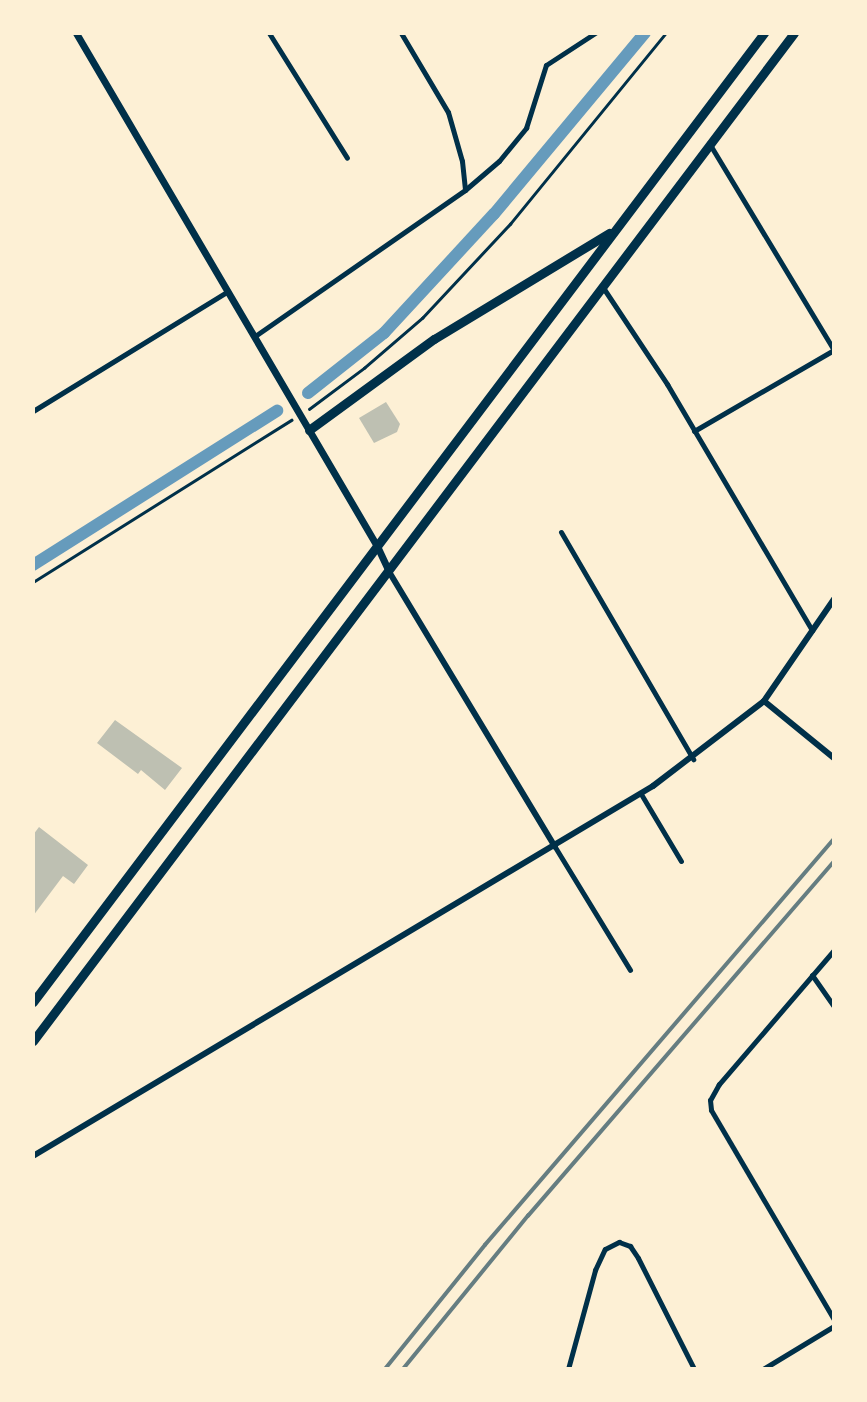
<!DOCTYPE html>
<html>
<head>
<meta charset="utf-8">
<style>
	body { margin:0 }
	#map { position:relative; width:867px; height:1402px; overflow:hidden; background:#fdf0d5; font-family:"Open Sans",sans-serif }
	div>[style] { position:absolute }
	.canal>* { height:12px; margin:-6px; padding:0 6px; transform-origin:6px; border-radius:6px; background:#669bbc }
	.building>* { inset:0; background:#bec0b2 }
	.path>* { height:2.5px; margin:-1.25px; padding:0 1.25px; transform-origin:1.25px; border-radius:1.25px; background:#003049 }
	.minor>* { height:5px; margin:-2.5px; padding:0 2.5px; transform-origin:2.5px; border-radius:2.5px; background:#003049 }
	.tertiary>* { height:6px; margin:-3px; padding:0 3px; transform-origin:3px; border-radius:3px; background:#003049 }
	.secondary>* { height:7px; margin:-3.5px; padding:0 3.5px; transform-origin:3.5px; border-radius:3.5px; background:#003049 }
	.trunk>* { height:9px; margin:-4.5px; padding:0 4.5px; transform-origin:4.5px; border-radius:4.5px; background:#003049 }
	.rail>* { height:3.5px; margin:-1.75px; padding:0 1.75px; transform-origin:1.75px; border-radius:1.75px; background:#657d81 }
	span { translate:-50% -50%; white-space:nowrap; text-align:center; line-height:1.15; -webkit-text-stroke:5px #fdf0d5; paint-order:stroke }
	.frame { position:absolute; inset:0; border:35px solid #fdf0d5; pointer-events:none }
</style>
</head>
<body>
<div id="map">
	<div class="canal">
		<i style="left:308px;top:393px;width:97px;rotate:-38.3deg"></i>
		<i style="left:384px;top:333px;width:162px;rotate:-47.3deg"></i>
		<i style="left:494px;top:214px;width:236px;rotate:-50.2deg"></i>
		<i style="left:33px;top:565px;width:289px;rotate:-32.3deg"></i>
	</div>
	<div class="building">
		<i style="clip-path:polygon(386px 402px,400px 424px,397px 432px,374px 443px,359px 418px)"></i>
		<i style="clip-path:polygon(115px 720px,182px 768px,165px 790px,141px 770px,138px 774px,97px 743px)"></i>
		<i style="clip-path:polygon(39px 827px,88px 865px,74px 884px,63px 876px,33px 916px,33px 835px)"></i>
	</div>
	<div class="path">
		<i style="left:309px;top:409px;width:69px;rotate:-36.7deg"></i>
		<i style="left:364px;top:368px;width:77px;rotate:-40.8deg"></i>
		<i style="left:422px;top:318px;width:129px;rotate:-46.9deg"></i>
		<i style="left:510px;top:224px;width:247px;rotate:-50.8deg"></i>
		<i style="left:33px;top:582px;width:305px;rotate:-32.1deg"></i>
	</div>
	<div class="minor">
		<i style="left:269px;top:33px;width:147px;rotate:58deg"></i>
		<i style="left:401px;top:33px;width:92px;rotate:59.3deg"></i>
		<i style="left:448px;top:112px;width:51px;rotate:74.1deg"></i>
		<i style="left:462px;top:161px;width:29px;rotate:84deg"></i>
		<i style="left:709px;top:143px;width:242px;rotate:58.9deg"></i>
		<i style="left:602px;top:286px;width:118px;rotate:56.4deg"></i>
		<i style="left:667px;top:384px;width:286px;rotate:59.5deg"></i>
		<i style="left:255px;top:336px;width:256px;rotate:-34.8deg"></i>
		<i style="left:465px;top:190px;width:45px;rotate:-40.5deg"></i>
		<i style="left:499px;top:161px;width:43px;rotate:-50.7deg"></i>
		<i style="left:526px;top:128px;width:66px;rotate:-72.4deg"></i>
		<i style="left:546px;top:65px;width:59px;rotate:-33.1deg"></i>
		<i style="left:33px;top:411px;width:229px;rotate:-31.6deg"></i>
		<i style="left:694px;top:431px;width:162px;rotate:-30.1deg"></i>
		<i style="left:561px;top:532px;width:263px;rotate:59.8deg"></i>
		<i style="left:641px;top:794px;width:78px;rotate:59.2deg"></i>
		<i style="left:555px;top:847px;width:144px;rotate:58.6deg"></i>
		<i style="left:834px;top:950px;width:177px;rotate:130.6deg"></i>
		<i style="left:719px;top:1084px;width:18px;rotate:119deg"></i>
		<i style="left:710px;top:1100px;width:10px;rotate:84deg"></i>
		<i style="left:711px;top:1110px;width:243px;rotate:59.6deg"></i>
		<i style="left:812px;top:975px;width:39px;rotate:55deg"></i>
		<i style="left:568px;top:1369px;width:103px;rotate:-74.7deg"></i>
		<i style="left:595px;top:1270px;width:23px;rotate:-65deg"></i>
		<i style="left:605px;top:1249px;width:16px;rotate:-27deg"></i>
		<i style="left:619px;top:1242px;width:12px;rotate:20deg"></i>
		<i style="left:630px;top:1246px;width:14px;rotate:56deg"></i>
		<i style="left:638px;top:1258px;width:124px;rotate:63.2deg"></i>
		<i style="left:763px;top:1369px;width:83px;rotate:-31.2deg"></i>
	</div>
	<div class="tertiary">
		<i style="left:388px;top:570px;width:323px;rotate:58.9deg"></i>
		<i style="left:764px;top:701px;width:90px;rotate:39.2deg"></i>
		<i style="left:33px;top:1156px;width:722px;rotate:-30.83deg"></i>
		<i style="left:653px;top:786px;width:140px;rotate:-37.4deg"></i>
		<i style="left:764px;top:701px;width:124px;rotate:-55.5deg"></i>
	</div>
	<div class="secondary">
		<i style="left:76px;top:33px;width:595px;rotate:59.6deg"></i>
		<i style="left:377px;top:546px;width:26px;rotate:65deg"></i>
	</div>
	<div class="trunk">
		<i style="left:309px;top:430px;width:155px;rotate:-36.1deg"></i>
		<i style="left:434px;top:339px;width:205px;rotate:-31.2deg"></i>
		<i style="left:33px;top:1002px;width:1214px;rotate:-52.97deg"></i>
		<i style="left:33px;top:1041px;width:1263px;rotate:-52.95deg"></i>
	</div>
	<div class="rail">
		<i style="left:385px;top:1369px;width:159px;rotate:-51.1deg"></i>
		<i style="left:485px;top:1245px;width:535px;rotate:-49.32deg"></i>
		<i style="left:403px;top:1369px;width:198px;rotate:-50.8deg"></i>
		<i style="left:528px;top:1216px;width:469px;rotate:-49.2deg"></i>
	</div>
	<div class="frame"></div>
</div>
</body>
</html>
